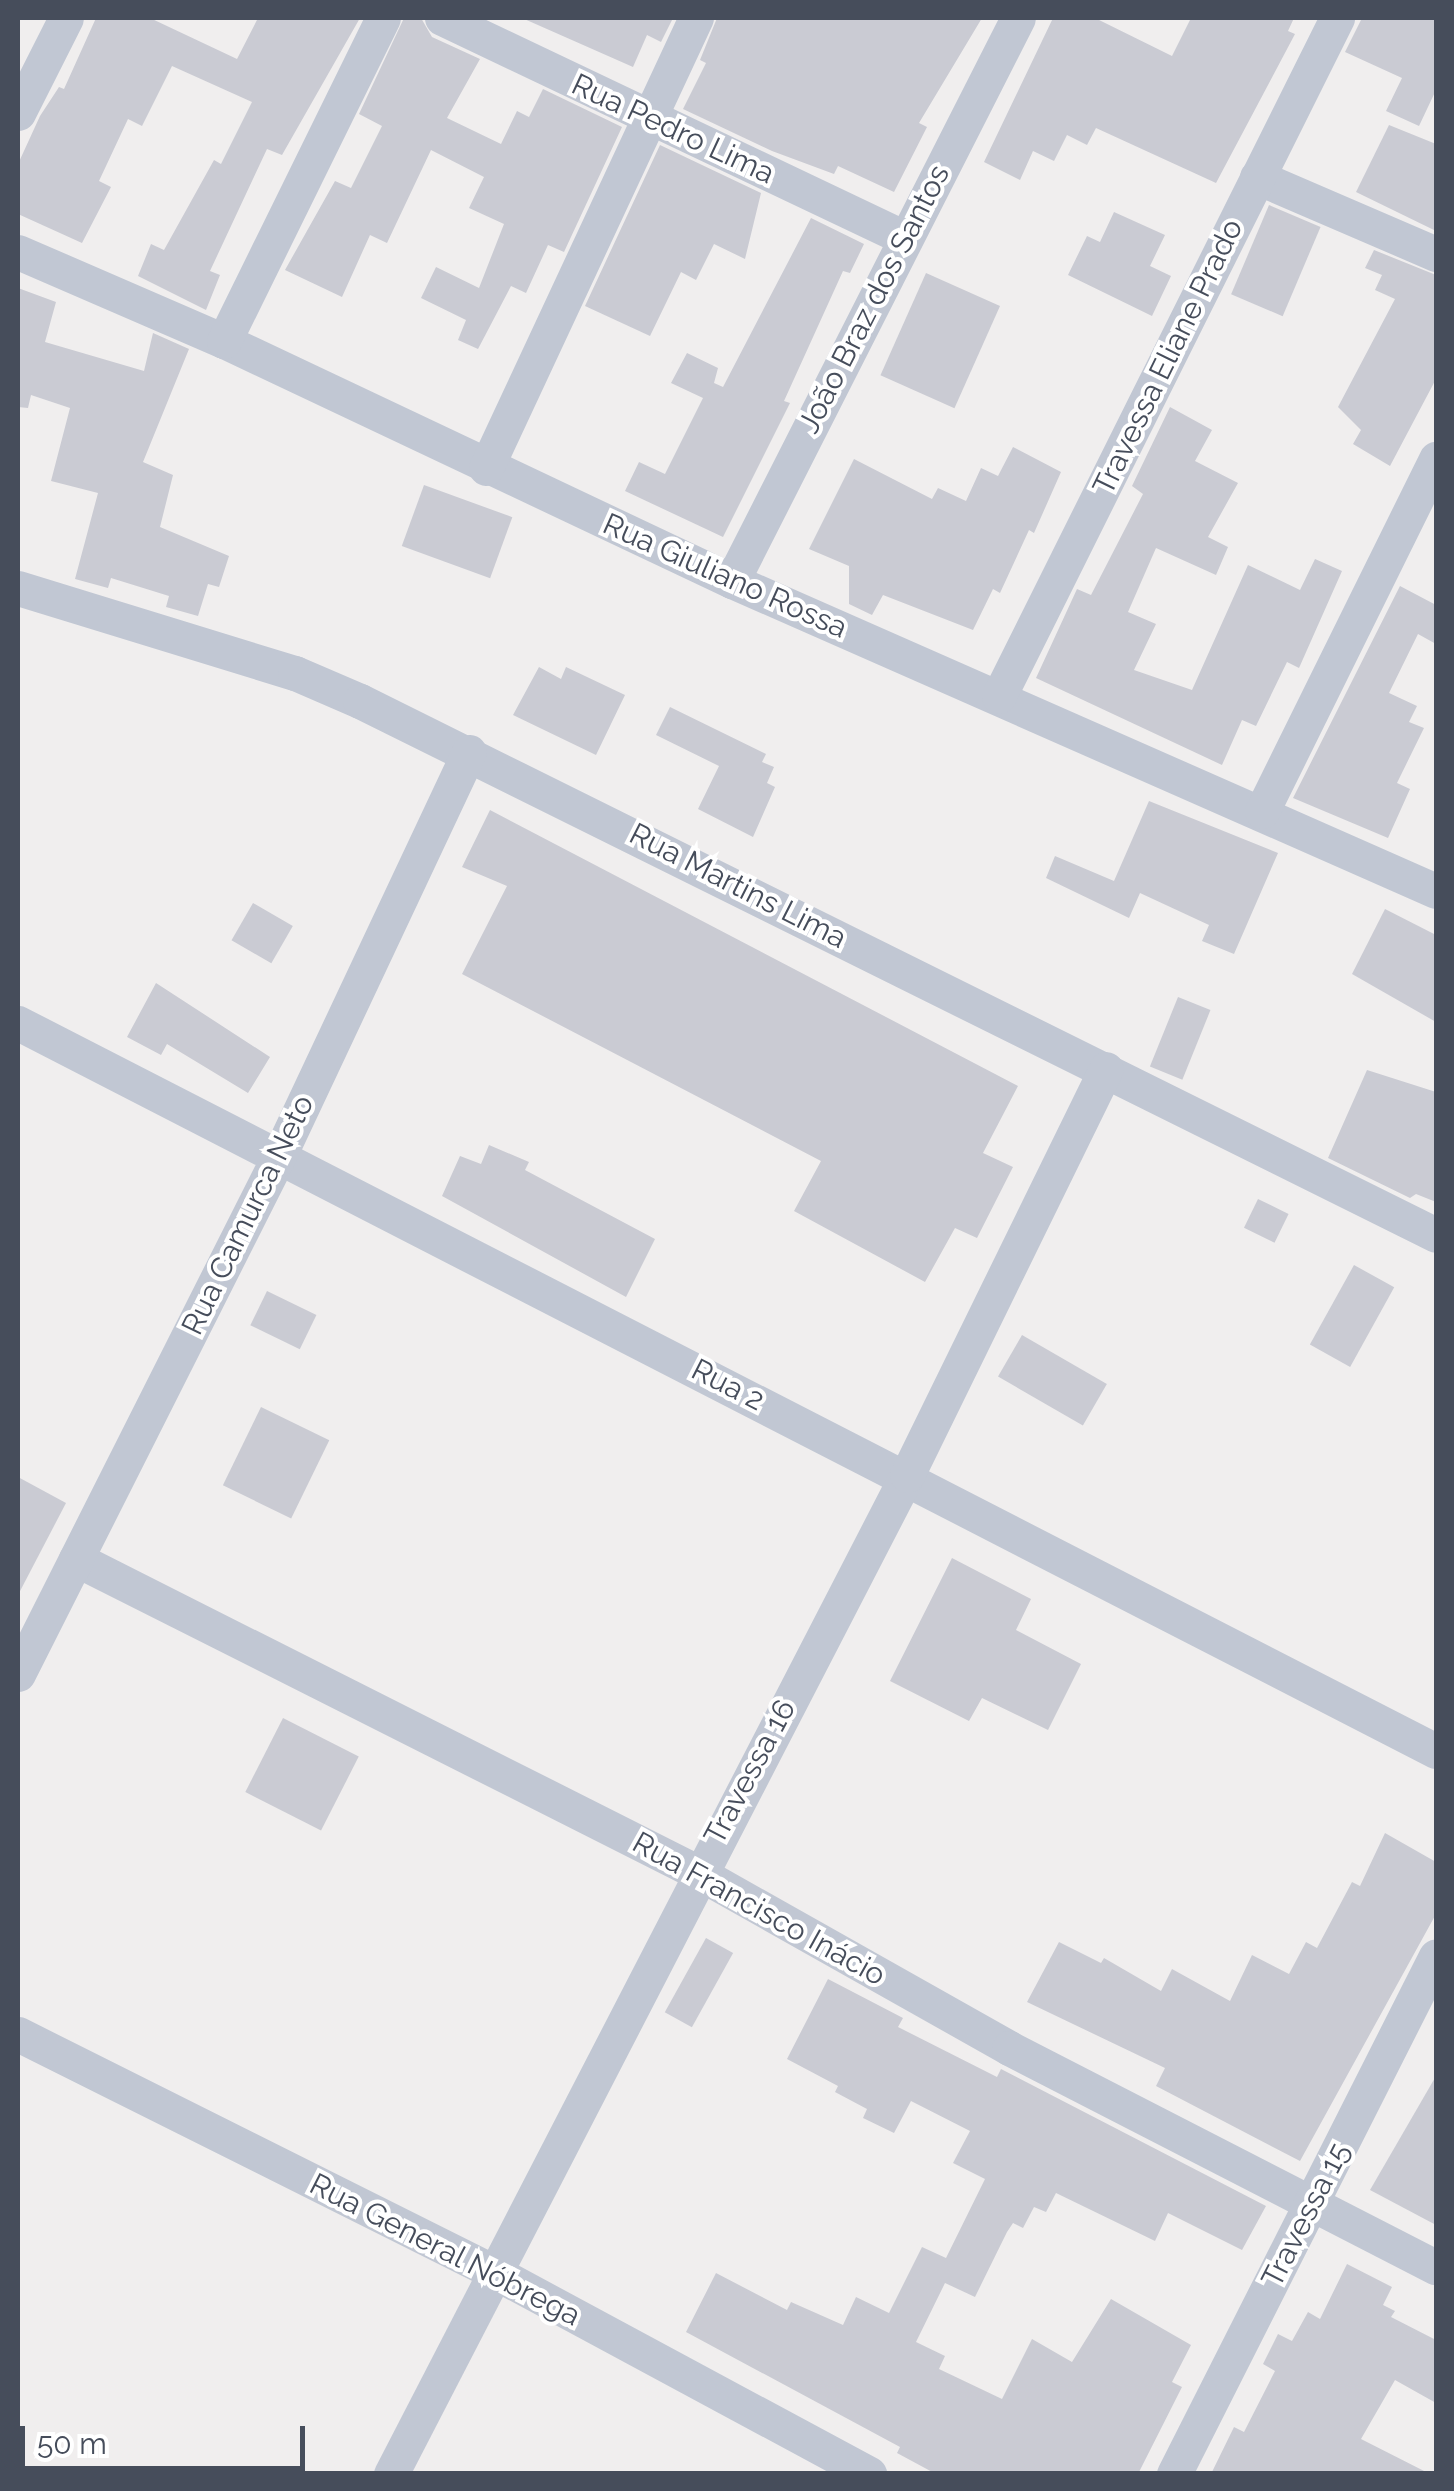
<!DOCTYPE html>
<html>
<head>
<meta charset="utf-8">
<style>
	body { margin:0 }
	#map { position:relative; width:1454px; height:2491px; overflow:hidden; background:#f0eeee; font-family:Raleway,sans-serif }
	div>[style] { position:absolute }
	.building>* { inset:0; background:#cacbd3; transform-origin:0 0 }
	.street>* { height:35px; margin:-17.5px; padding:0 17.5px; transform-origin:17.5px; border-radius:17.5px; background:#c1c7d3 }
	span { translate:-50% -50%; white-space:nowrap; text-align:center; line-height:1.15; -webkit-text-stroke:8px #fff; paint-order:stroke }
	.street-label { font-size:30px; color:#464d5b }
	.frame { position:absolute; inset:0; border:20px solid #464d5b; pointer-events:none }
	.scale { position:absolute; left:20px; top:2426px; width:285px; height:45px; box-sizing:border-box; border:5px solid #464d5b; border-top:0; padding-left:12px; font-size:30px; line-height:35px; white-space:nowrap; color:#464d5b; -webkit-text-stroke:8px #fff; paint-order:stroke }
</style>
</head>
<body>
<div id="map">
	<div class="building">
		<i style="clip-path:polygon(96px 18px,150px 18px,237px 59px,258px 18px,360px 18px,282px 155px,267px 149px,210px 271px,220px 275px,206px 310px,138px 276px,151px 244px,164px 250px,214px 160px,221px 164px,252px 102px,172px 66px,142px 126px,128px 119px,99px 181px,111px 187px,82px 243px,18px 214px,18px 164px,40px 116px,59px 87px,64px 89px)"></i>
		<i style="clip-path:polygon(404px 18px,421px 18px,432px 37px,480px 59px,447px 118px,501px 144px,517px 111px,529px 117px,543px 89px,622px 127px,564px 252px,548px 245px,526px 293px,511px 286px,478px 349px,458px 340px,466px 320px,421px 298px,436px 267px,479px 288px,504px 224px,469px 208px,484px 177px,431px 150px,387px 243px,370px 235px,342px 297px,285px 270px,335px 181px,351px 188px,382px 126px,359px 114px)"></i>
		<i style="clip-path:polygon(522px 18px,673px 18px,661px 42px,647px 35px,633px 67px)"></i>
		<i style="clip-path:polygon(717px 18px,982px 18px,919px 123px,927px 127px,894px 192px,838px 166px,834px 174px,772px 151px,683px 109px,706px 63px,700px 60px)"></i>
		<i style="clip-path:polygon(1053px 18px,1095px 18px,1172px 56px,1191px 18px,1294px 18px,1288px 31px,1295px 34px,1216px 183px,1096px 128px,1087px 145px,1067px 135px,1054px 161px,1033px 151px,1020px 180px,984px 162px)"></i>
		<i style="clip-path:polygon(1362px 18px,1436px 18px,1436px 90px,1419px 126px,1386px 111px,1402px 78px,1345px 52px)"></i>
		<i style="clip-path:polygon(1389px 125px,1436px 144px,1436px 231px,1356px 192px)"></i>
		<i style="clip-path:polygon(660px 145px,761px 193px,745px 259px,714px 244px,696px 280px,681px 272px,650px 336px,585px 306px)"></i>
		<i style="left:1269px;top:205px;width:56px;height:97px;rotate:23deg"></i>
		<i style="clip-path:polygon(1114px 212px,1165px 235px,1150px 266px,1171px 276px,1152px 316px,1068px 275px,1087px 236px,1100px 242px)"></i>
		<i style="clip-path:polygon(811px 218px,864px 244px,850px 273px,843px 271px,784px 401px,790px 403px,723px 537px,625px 491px,639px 462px,665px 474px,703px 398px,671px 383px,687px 353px,718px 368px,714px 383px,723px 387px)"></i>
		<i style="clip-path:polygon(1374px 250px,1436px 275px,1436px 379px,1390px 466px,1353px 444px,1361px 430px,1338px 407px,1395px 299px,1375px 290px,1382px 275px,1365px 268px)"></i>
		<i style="left:926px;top:273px;width:81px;height:112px;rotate:24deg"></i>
		<i style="clip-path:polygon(18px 288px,56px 302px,45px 342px,144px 371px,153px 333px,189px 349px,143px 462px,173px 475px,160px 527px,229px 556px,219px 587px,208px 584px,198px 616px,166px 607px,169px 596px,111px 578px,108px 588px,75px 579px,98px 493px,51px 481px,70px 408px,31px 395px,28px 408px,18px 407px)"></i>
		<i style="clip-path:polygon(1170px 407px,1212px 430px,1195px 461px,1238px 483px,1208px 537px,1228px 547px,1216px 575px,1156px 548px,1128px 612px,1156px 624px,1134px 670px,1192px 690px,1248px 565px,1300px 590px,1315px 559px,1342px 571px,1299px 668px,1287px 662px,1256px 726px,1242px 720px,1222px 765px,1036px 678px,1077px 589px,1091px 595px,1143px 494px,1132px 486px)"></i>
		<i style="clip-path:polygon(1013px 447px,1061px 472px,1034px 533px,1029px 530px,1000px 593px,993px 589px,973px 630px,883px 595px,872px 615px,849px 604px,849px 566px,809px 549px,854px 459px,932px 499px,938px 488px,966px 501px,981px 468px,998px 476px)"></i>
		<i style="left:424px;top:485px;width:94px;height:65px;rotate:20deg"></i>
		<i style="clip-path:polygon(1400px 586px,1436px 605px,1436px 644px,1418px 634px,1389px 693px,1417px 706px,1409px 722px,1424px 728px,1397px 783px,1410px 789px,1388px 838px,1293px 798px)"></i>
		<i style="clip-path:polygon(539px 667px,561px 679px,566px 667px,625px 695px,596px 755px,513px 715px)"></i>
		<i style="clip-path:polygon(670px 707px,766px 754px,762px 762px,774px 767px,767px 783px,775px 787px,753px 837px,698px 809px,719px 766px,656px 735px)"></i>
		<i style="clip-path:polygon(1149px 801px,1278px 853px,1234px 954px,1202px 941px,1209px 925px,1140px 893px,1129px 918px,1046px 878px,1055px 856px,1114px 881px)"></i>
		<i style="clip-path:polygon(490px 810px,1018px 1086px,983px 1153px,1013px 1167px,977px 1238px,955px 1228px,925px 1282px,794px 1211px,821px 1161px,462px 974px,507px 886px,462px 867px)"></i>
		<i style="left:253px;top:903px;width:46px;height:43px;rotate:30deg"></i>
		<i style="clip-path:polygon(1385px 909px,1436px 935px,1436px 1022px,1352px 974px)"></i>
		<i style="clip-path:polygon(156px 983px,270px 1057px,248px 1093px,167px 1044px,161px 1055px,127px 1037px)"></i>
		<i style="left:1178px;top:997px;width:35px;height:75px;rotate:22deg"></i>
		<i style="clip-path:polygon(1367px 1070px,1436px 1092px,1436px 1202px,1416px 1194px,1410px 1198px,1328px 1158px)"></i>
		<i style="clip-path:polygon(489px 1145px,529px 1162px,525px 1170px,655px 1239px,626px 1297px,442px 1196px,460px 1156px,481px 1164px)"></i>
		<i style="left:1258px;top:1199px;width:34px;height:32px;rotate:26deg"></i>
		<i style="left:1354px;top:1265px;width:46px;height:91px;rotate:29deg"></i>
		<i style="left:267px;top:1291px;width:55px;height:38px;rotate:26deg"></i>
		<i style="left:1022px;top:1335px;width:98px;height:48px;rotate:30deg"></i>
		<i style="left:261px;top:1407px;width:76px;height:87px;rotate:26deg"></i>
		<i style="clip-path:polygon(18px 1477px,66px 1503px,18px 1595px)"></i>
		<i style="clip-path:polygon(952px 1558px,1031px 1599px,1016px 1630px,1081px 1664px,1048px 1730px,982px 1698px,969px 1721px,890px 1681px)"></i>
		<i style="left:283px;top:1718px;width:85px;height:83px;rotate:27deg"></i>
		<i style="clip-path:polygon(1385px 1833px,1436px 1862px,1436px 1914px,1300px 2161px,1156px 2086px,1165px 2068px,1027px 2002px,1059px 1942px,1101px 1963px,1104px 1958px,1161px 1991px,1172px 1969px,1230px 2001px,1252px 1955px,1289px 1974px,1306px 1942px,1317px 1948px,1352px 1882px,1360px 1886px)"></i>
		<i style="left:706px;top:1938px;width:31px;height:85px;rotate:29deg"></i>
		<i style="clip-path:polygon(828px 1979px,903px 2018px,898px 2027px,997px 2077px,1001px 2069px,1266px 2206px,1242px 2250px,1168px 2213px,1155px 2241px,1056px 2193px,1046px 2212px,1034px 2207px,1023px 2228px,1013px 2223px,1007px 2232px,975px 2297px,945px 2283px,916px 2342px,945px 2356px,939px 2369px,1002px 2399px,1032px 2339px,1072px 2362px,1111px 2299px,1191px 2345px,1172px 2382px,1182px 2387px,1138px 2474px,936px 2474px,897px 2453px,900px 2447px,686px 2332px,716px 2273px,787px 2310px,791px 2302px,843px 2325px,856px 2297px,889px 2313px,922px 2247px,946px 2258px,985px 2179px,953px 2163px,970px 2131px,911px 2101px,894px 2133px,863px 2118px,867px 2109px,835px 2092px,838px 2086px,787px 2059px)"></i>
		<i style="clip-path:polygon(1436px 2076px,1436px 2225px,1370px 2190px)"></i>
		<i style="clip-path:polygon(1347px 2264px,1392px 2287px,1383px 2305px,1395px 2311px,1391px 2317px,1436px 2340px,1436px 2403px,1395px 2380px,1361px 2439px,1430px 2474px,1211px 2474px,1234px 2427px,1244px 2432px,1275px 2371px,1263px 2364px,1278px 2334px,1292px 2341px,1308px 2312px,1320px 2319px)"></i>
	</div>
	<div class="street">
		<i style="left:442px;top:18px;width:513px;rotate:25.42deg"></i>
		<i style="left:18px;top:113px;width:106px;rotate:-63.2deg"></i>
		<i style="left:1257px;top:177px;width:195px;rotate:23.3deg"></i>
		<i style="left:18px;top:252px;width:224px;rotate:23.4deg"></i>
		<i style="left:224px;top:341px;width:562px;rotate:25.29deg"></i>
		<i style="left:732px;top:581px;width:769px;rotate:23.77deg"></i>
		<i style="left:224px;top:341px;width:360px;rotate:-63.8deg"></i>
		<i style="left:486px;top:468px;width:497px;rotate:-65deg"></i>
		<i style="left:732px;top:581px;width:631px;rotate:-63.07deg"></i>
		<i style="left:18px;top:588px;width:290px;rotate:17.1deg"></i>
		<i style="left:295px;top:673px;width:71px;rotate:23.3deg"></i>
		<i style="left:360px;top:701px;width:1201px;rotate:26.39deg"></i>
		<i style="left:999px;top:696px;width:758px;rotate:-63.5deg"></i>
		<i style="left:1262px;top:811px;width:393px;rotate:-63.7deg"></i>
		<i style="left:18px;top:1023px;width:1594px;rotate:27.18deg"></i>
		<i style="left:76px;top:1559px;width:695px;rotate:26.75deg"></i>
		<i style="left:697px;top:1872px;width:358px;rotate:29.4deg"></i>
		<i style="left:1009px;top:2048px;width:480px;rotate:27.2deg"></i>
		<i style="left:18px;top:1674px;width:576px;rotate:-63.26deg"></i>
		<i style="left:277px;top:1160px;width:451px;rotate:-64.8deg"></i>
		<i style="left:18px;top:2034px;width:534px;rotate:26.57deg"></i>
		<i style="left:496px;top:2273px;width:424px;rotate:28.3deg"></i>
		<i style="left:391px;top:2474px;width:1124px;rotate:-62.68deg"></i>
		<i style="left:907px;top:1475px;width:452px;rotate:-63.9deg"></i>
		<i style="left:1174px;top:2474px;width:580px;rotate:-63.17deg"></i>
	</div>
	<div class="street-label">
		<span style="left:673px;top:129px;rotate:25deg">Rua Pedro Lima</span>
		<span style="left:874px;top:299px;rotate:-63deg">João Braz dos Santos</span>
		<span style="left:1168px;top:357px;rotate:-64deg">Travessa Eliane Prado</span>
		<span style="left:725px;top:576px;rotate:24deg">Rua Giuliano Rossa</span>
		<span style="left:738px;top:886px;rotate:27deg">Rua Martins Lima</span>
		<span style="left:248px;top:1215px;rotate:-64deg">Rua Camurca Neto</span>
		<span style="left:728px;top:1385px;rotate:27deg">Rua 2</span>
		<span style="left:750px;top:1772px;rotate:-62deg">Travessa 16</span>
		<span style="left:759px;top:1909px;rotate:29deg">Rua Francisco Inácio</span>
		<span style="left:1306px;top:2215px;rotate:-63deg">Travessa 15</span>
		<span style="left:445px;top:2250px;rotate:27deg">Rua General Nóbrega</span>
	</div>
	<div class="frame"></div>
	<div class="scale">50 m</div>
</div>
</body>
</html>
